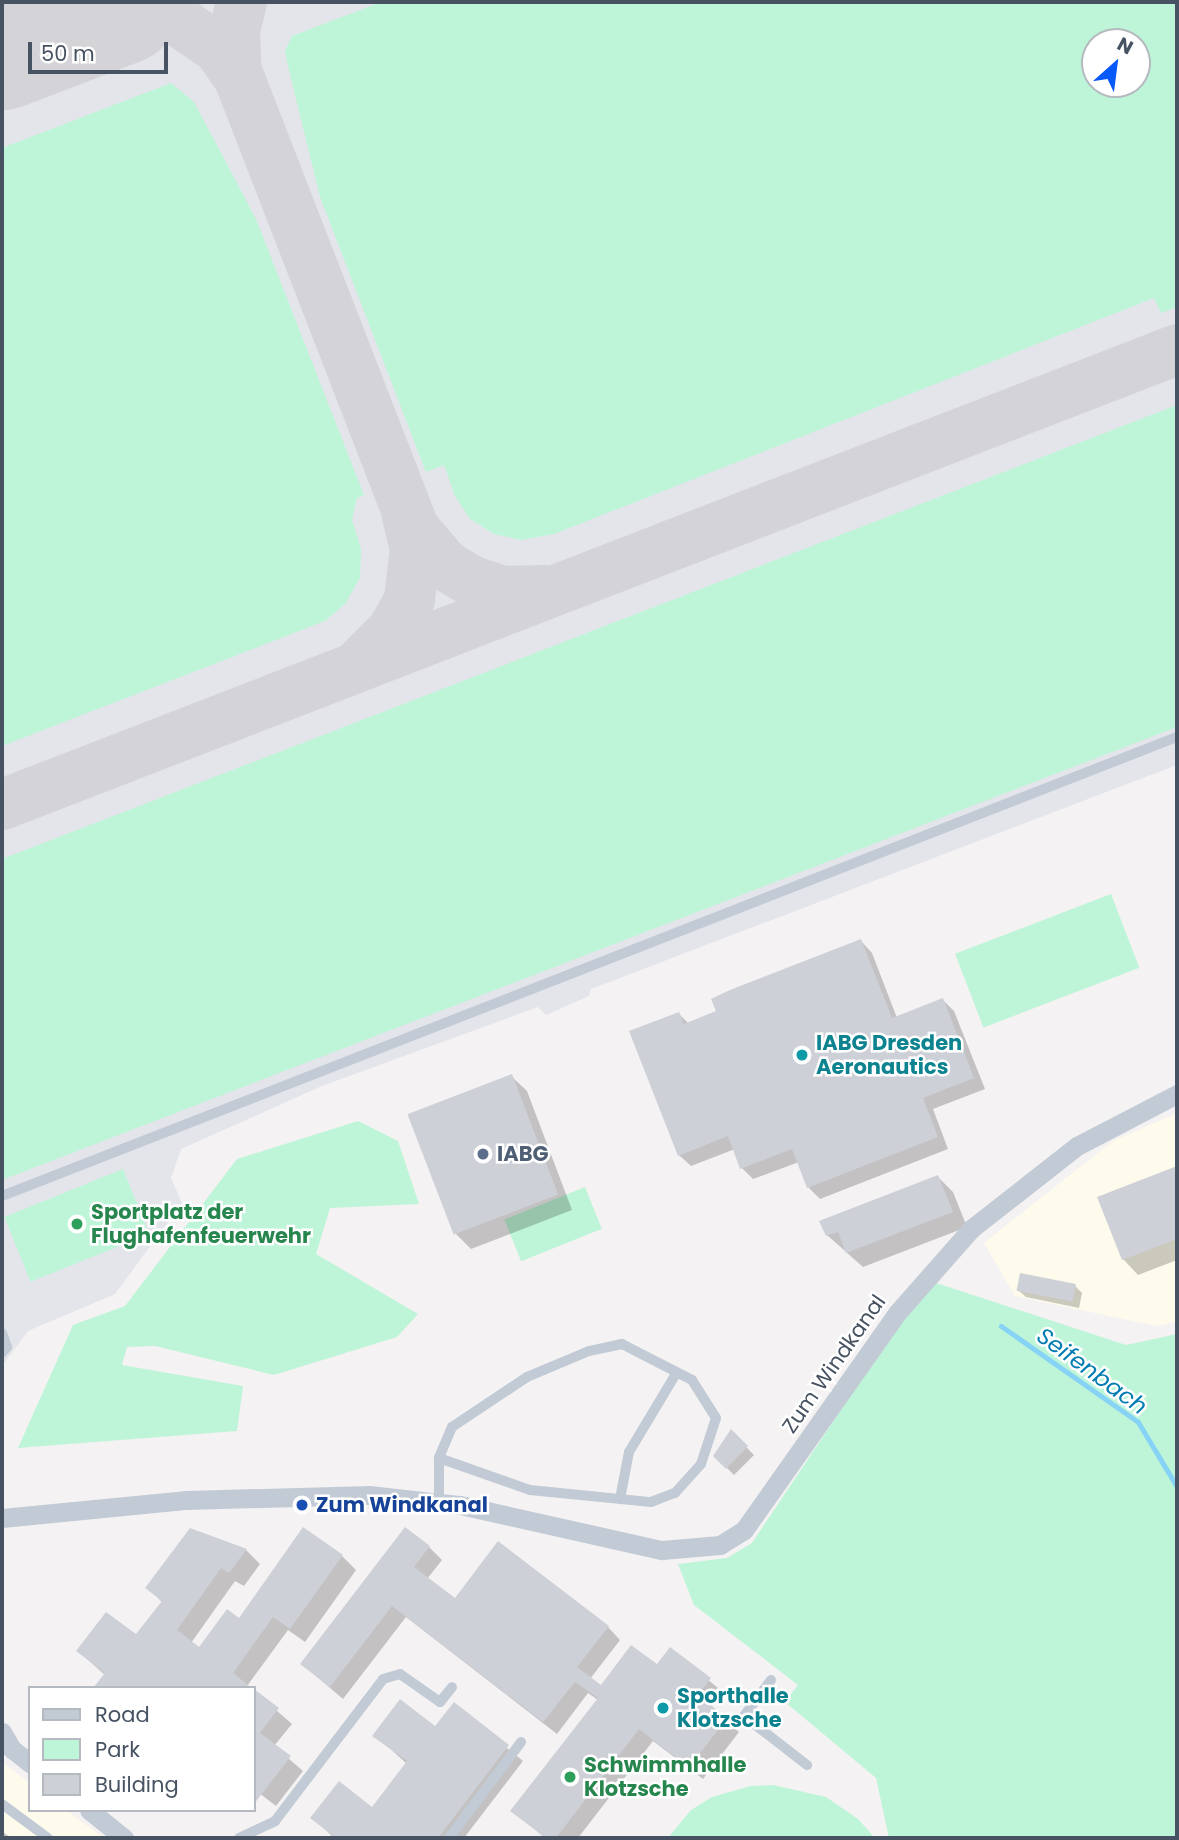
<!DOCTYPE html>
<html>
<head>
<meta charset="utf-8">
<style>
	body { margin:0 }
	#map { position:relative; width:1179px; height:1840px; overflow:hidden; background:#f4f2f2; font-family:Poppins,sans-serif }
	div>[style] { position:absolute }
	.commercial>* { inset:0; background:#fefbec }
	.airport>* { inset:0; background:#e4e5ea }
	.green>* { inset:0; background:#bef5d8; transform-origin:0 0 }
	.shadow>* { inset:0; background:#0003 }
	.stream>* { height:5px; margin:-2.5px; padding:0 2.5px; transform-origin:2.5px; border-radius:2.5px; background:#87d3f6 }
	.taxiway>* { height:51px; margin:-25.5px; padding:0 25.5px; transform-origin:25.5px; border-radius:25.5px; background:#d4d4d8 }
	.runway>* { height:126px; margin:-63px; padding:0 63px; transform-origin:63px; border-radius:63px; background:#d4d4d8 }
	.building>* { inset:0; background:#ced0d8; transform-origin:0 0 }
	.lane>* { height:10px; margin:-5px; padding:0 5px; transform-origin:5px; border-radius:5px; background:#c2cbd5 }
	.street>* { height:19px; margin:-9.5px; padding:0 9.5px; transform-origin:9.5px; border-radius:9.5px; background:#c2cbd5 }
	.dots>* { width:19px; height:19px; translate:-50% -50%; box-sizing:border-box; border:4px solid #fff; border-radius:50% }
	span { translate:-50% -50%; white-space:nowrap; text-align:center; line-height:1.15; -webkit-text-stroke:5px #fff; paint-order:stroke }
	.culture-label { font-size:21px; color:#0d838f; font-weight:700 }
	.left { translate:0 -50%; text-align:left }
	.service-label { font-size:21px; color:#4e5e75; font-weight:700 }
	.leisure-label { font-size:21px; color:#27864d; font-weight:700 }
	.street-label { font-size:21px; color:#475362 }
	.transit-label { font-size:21px; color:#164399; font-weight:700 }
	.water-label { font-size:23px; color:#017cb3; font-style:italic }
	.frame { position:absolute; inset:0; border:4px solid #475362; pointer-events:none }
	.legend { position:absolute; left:28px; top:1686px; width:228px; height:126px; box-sizing:border-box; background:#fff; border:2px solid #b5bac0; margin:0; padding:9px 12px; list-style:none; font-size:21px; color:#475362 }
	.legend li { display:flex; align-items:center; gap:14px; height:35px }
	.legend b { width:35px; border:2px solid #b5bac0 }
	.north { position:absolute; left:1081px; top:28px; width:70px; height:70px; box-sizing:border-box; background:#fff; border:2px solid #b5bac0; border-radius:50%; rotate:28deg; font-size:19px; font-weight:700; line-height:28px; text-align:center; color:#475362 }
	.north::after { content:''; display:block; margin:auto; width:24px; height:32px; background:#0759f9; clip-path:polygon(50% 0,100% 100%,50% 72%,0 100%) }
	.scale { position:absolute; left:28px; top:42px; width:140px; height:32px; box-sizing:border-box; border:4px solid #475362; border-top:0; padding-left:9px; font-size:21px; line-height:24px; white-space:nowrap; color:#475362; -webkit-text-stroke:5px #fff; paint-order:stroke }
</style>
</head>
<body>
<div id="map">
	<div class="commercial">
		<i style="clip-path:polygon(1177px 1113px,1177px 1322px,1157px 1326px,1015px 1296px,984px 1243px,1113px 1141px)"></i>
		<i style="clip-path:polygon(2px 1762px,30px 1783px,30px 1810px,66px 1810px,104px 1838px,2px 1838px)"></i>
	</div>
	<div class="airport">
		<i style="clip-path:polygon(evenodd,2px 2px,1177px 2px,1177px 765px,591px 989px,589px 996px,546px 1015px,538px 1007px,322px 1086px,181px 1149px,171px 1178px,182px 1203px,115px 1294px,28px 1331px,2px 1366px,2px 2px,1095px 42px,1137px 42px,1137px 84px,1095px 84px,1095px 42px)"></i>
	</div>
	<div class="green">
		<i style="clip-path:polygon(evenodd,381px 2px,1177px 2px,1177px 307px,1161px 313px,1154px 298px,554px 534px,521px 540px,494px 534px,470px 519px,455px 496px,444px 465px,426px 472px,320px 197px,288px 66px,285px 51px,292px 36px,381px 2px,1137px 42px,1137px 84px,1095px 84px,1095px 42px,1137px 42px)"></i>
		<i style="clip-path:polygon(171px 83px,194px 102px,256px 219px,364px 495px,357px 498px,352px 520px,361px 549px,360px 578px,345px 604px,325px 621px,2px 746px,2px 148px)"></i>
		<i style="clip-path:polygon(1177px 405px,1177px 727px,2px 1180px,2px 859px)"></i>
		<i style="left:1111px;top:894px;width:79px;height:167px;rotate:69deg"></i>
		<i style="clip-path:polygon(358px 1121px,398px 1141px,419px 1204px,330px 1208px,316px 1254px,418px 1314px,397px 1337px,274px 1375px,155px 1346px,127px 1347px,122px 1365px,243px 1386px,237px 1431px,18px 1448px,73px 1325px,125px 1306px,237px 1159px)"></i>
		<i style="left:123px;top:1169px;width:70px;height:128px;rotate:68deg"></i>
		<i style="left:585px;top:1187px;width:45px;height:87px;rotate:68deg"></i>
		<i style="clip-path:polygon(933px 1282px,1126px 1345px,1177px 1334px,1177px 1838px,889px 1838px,876px 1778px,785px 1702px,798px 1685px,694px 1605px,678px 1564px,727px 1558px,752px 1543px,903px 1317px)"></i>
		<i style="clip-path:polygon(773px 1785px,826px 1797px,858px 1819px,875px 1838px,668px 1838px,691px 1810px,712px 1797px,751px 1786px)"></i>
	</div>
	<div class="shadow">
		<i style="clip-path:polygon(861px 941px,872px 953px,897px 1018px,943px 1000px,954px 1011px,985px 1089px,933px 1109px,948px 1149px,820px 1199px,808px 1187px,799px 1162px,753px 1179px,742px 1168px,735px 1149px,691px 1166px,679px 1155px,679px 1014px,689px 1024px,718px 1012px)"></i>
		<i style="clip-path:polygon(511px 1076px,527px 1091px,572px 1210px,471px 1249px,455px 1233px)"></i>
		<i style="clip-path:polygon(1177px 1168px,1177px 1260px,1138px 1275px,1123px 1259px,1099px 1198px)"></i>
		<i style="clip-path:polygon(938px 1177px,953px 1192px,967px 1227px,863px 1267px,827px 1235px)"></i>
		<i style="clip-path:polygon(1075px 1286px,1082px 1293px,1079px 1308px,1026px 1297px,1018px 1290px)"></i>
		<i style="clip-path:polygon(731px 1432px,754px 1455px,734px 1475px,715px 1456px)"></i>
		<i style="clip-path:polygon(190px 1530px,246px 1550px,260px 1564px,244px 1586px,235px 1581px,191px 1643px,199px 1650px,342px 1556px,356px 1570px,305px 1642px,288px 1630px,247px 1686px,105px 1675px,78px 1651px,136px 1637px,163px 1603px,148px 1588px)"></i>
		<i style="clip-path:polygon(429px 1547px,442px 1560px,427px 1579px,455px 1600px,608px 1627px,620px 1640px,590px 1679px,601px 1687px,657px 1666px,670px 1649px,723px 1692px,711px 1707px,739px 1732px,703px 1779px,653px 1741px,578px 1838px,545px 1838px,513px 1811px,598px 1700px,588px 1693px,557px 1734px,406px 1617px,343px 1699px,302px 1664px)"></i>
		<i style="clip-path:polygon(254px 1691px,292px 1724px,274px 1746px,303px 1771px,276px 1806px,254px 1789px)"></i>
		<i style="clip-path:polygon(454px 1705px,523px 1761px,464px 1838px,334px 1838px,313px 1818px,372px 1809px,407px 1764px,375px 1735px,436px 1728px)"></i>
		<i style="clip-path:polygon(2px 1831px,11px 1838px,2px 1838px)"></i>
	</div>
	<div class="stream">
		<i style="left:1001px;top:1326px;width:167px;rotate:35deg"></i>
		<i style="left:1138px;top:1422px;width:76px;rotate:59deg"></i>
	</div>
	<div class="taxiway">
		<i style="left:241px;top:2px;width:29px;rotate:104deg"></i>
		<i style="left:234px;top:30px;width:38px;rotate:88deg"></i>
		<i style="left:235px;top:68px;width:495px;rotate:68.8deg"></i>
		<i style="left:414px;top:529px;width:48px;rotate:49.3deg"></i>
		<i style="left:445px;top:565px;width:31px;rotate:31deg"></i>
		<i style="left:472px;top:581px;width:32px;rotate:18deg"></i>
		<i style="left:502px;top:591px;width:42px;rotate:-1.4deg"></i>
		<i style="left:86px;top:14px;width:45px;rotate:-7.6deg"></i>
		<i style="left:131px;top:8px;width:48px;rotate:14.6deg"></i>
		<i style="left:177px;top:20px;width:50px;rotate:34.3deg"></i>
		<i style="left:218px;top:48px;width:35px;rotate:55deg"></i>
		<i style="left:358px;top:664px;width:49px;rotate:-45deg"></i>
		<i style="left:393px;top:629px;width:34px;rotate:-62deg"></i>
		<i style="left:409px;top:599px;width:51px;rotate:-83.3deg"></i>
		<i style="left:415px;top:548px;width:34px;rotate:-104deg"></i>
		<i style="left:2px;top:804px;width:1260px;rotate:-21.17deg"></i>
	</div>
	<div class="runway">
		<i style="left:2px;top:47px;width:125px;rotate:-21deg"></i>
	</div>
	<div class="building">
		<i style="clip-path:polygon(861px 939px,892px 1018px,943px 998px,974px 1078px,923px 1098px,938px 1137px,807px 1188px,792px 1149px,740px 1169px,728px 1136px,678px 1156px,629px 1031px,679px 1012px,684px 1024px,716px 1011px,711px 999px,730px 990px)"></i>
		<i style="left:512px;top:1074px;width:129px;height:112px;rotate:69deg"></i>
		<i style="clip-path:polygon(1177px 1166px,1177px 1239px,1122px 1260px,1097px 1197px)"></i>
		<i style="clip-path:polygon(938px 1175px,953px 1212px,846px 1253px,838px 1232px,826px 1236px,819px 1221px)"></i>
		<i style="left:1020px;top:1273px;width:57px;height:18px;rotate:11deg"></i>
		<i style="clip-path:polygon(731px 1429px,748px 1446px,726px 1469px,713px 1456px)"></i>
		<i style="clip-path:polygon(303px 1527px,343px 1555px,290px 1629px,273px 1617px,233px 1673px,252px 1688px,93px 1688px,105px 1673px,76px 1651px,106px 1612px,136px 1634px,162px 1601px,145px 1588px,190px 1528px,247px 1549px,229px 1573px,221px 1568px,177px 1630px,199px 1647px,227px 1609px,239px 1618px)"></i>
		<i style="clip-path:polygon(405px 1527px,430px 1546px,414px 1567px,455px 1598px,498px 1541px,609px 1626px,577px 1667px,601px 1685px,631px 1645px,657px 1664px,670px 1647px,711px 1678px,698px 1695px,727px 1718px,689px 1768px,639px 1729px,556px 1838px,546px 1838px,510px 1811px,598px 1698px,575px 1682px,543px 1722px,392px 1606px,330px 1687px,300px 1664px)"></i>
		<i style="clip-path:polygon(254px 1689px,279px 1708px,260px 1733px,291px 1756px,254px 1804px)"></i>
		<i style="clip-path:polygon(400px 1699px,435px 1726px,454px 1702px,509px 1745px,438px 1838px,336px 1838px,310px 1818px,339px 1781px,372px 1807px,407px 1761px,372px 1736px)"></i>
	</div>
	<div class="lane">
		<i style="left:2px;top:1196px;width:1261px;rotate:-21.34deg"></i>
		<i style="left:2px;top:1333px;width:15px;rotate:70deg"></i>
		<i style="left:7px;top:1347px;width:8px;rotate:130deg"></i>
		<i style="left:439px;top:1458px;width:96px;rotate:19.4deg"></i>
		<i style="left:530px;top:1490px;width:122px;rotate:5.7deg"></i>
		<i style="left:651px;top:1502px;width:26px;rotate:-21deg"></i>
		<i style="left:675px;top:1493px;width:39px;rotate:-48deg"></i>
		<i style="left:701px;top:1464px;width:48px;rotate:-71.9deg"></i>
		<i style="left:716px;top:1418px;width:45px;rotate:-122.3deg"></i>
		<i style="left:692px;top:1380px;width:79px;rotate:-152.8deg"></i>
		<i style="left:622px;top:1344px;width:34px;rotate:168deg"></i>
		<i style="left:589px;top:1351px;width:67px;rotate:157.2deg"></i>
		<i style="left:527px;top:1377px;width:90px;rotate:146.3deg"></i>
		<i style="left:452px;top:1427px;width:34px;rotate:113deg"></i>
		<i style="left:439px;top:1458px;width:43px;rotate:90deg"></i>
		<i style="left:620px;top:1499px;width:48px;rotate:-79.2deg"></i>
		<i style="left:629px;top:1452px;width:93px;rotate:-59deg"></i>
		<i style="left:771px;top:1680px;width:45px;rotate:126.9deg"></i>
		<i style="left:744px;top:1716px;width:80px;rotate:37.9deg"></i>
		<i style="left:2px;top:1804px;width:57px;rotate:36.5deg"></i>
		<i style="left:239px;top:1838px;width:40px;rotate:-25deg"></i>
		<i style="left:275px;top:1821px;width:178px;rotate:-52.7deg"></i>
		<i style="left:383px;top:1679px;width:18px;rotate:-16deg"></i>
		<i style="left:400px;top:1674px;width:49px;rotate:35deg"></i>
		<i style="left:440px;top:1702px;width:19px;rotate:-51deg"></i>
		<i style="left:449px;top:1838px;width:120px;rotate:-53.1deg"></i>
	</div>
	<div class="street">
		<i style="left:2px;top:1518px;width:186px;rotate:-5.6deg"></i>
		<i style="left:187px;top:1500px;width:182px;rotate:-1.6deg"></i>
		<i style="left:369px;top:1495px;width:92px;rotate:6.3deg"></i>
		<i style="left:460px;top:1505px;width:207px;rotate:12.6deg"></i>
		<i style="left:662px;top:1550px;width:58px;rotate:-4.9deg"></i>
		<i style="left:720px;top:1545px;width:28px;rotate:-32deg"></i>
		<i style="left:744px;top:1530px;width:266px;rotate:-54.8deg"></i>
		<i style="left:897px;top:1313px;width:112px;rotate:-48.6deg"></i>
		<i style="left:971px;top:1229px;width:135px;rotate:-38.1deg"></i>
		<i style="left:1077px;top:1146px;width:113px;rotate:-27.5deg"></i>
		<i style="left:2px;top:1732px;width:20px;rotate:60deg"></i>
		<i style="left:12px;top:1749px;width:23px;rotate:38deg"></i>
		<i style="left:89px;top:1810px;width:45px;rotate:38.7deg"></i>
	</div>
	<div class="dots">
		<i style="left:802px;top:1055px;background:#0f9aa8"></i>
		<i style="left:483px;top:1154px;background:#5c6f8a"></i>
		<i style="left:77px;top:1224px;background:#2e9e5b"></i>
		<i style="left:302px;top:1505px;background:#1a4fb4"></i>
		<i style="left:663px;top:1708px;background:#0f9aa8"></i>
		<i style="left:570px;top:1777px;background:#2e9e5b"></i>
	</div>
	<div class="culture-label">
		<span class="left" style="left:816px;top:1055px">IABG Dresden<br>Aeronautics</span>
		<span class="left" style="left:677px;top:1708px">Sporthalle<br>Klotzsche</span>
	</div>
	<div class="service-label">
		<span class="left" style="left:497px;top:1154px">IABG</span>
	</div>
	<div class="leisure-label">
		<span class="left" style="left:91px;top:1224px">Sportplatz der<br>Flughafenfeuerwehr</span>
		<span class="left" style="left:584px;top:1777px">Schwimmhalle<br>Klotzsche</span>
	</div>
	<div class="street-label">
		<span style="left:834px;top:1364px;rotate:-55deg">Zum Windkanal</span>
	</div>
	<div class="transit-label">
		<span class="left" style="left:316px;top:1505px">Zum Windkanal</span>
	</div>
	<div class="water-label">
		<span style="left:1092px;top:1371px;rotate:36deg">Seifenbach</span>
	</div>
	<div class="frame"></div>
	<ul class="legend">
	<li><b style="height:9px;background:#c2cbd5"></b>Road</li>
	<li><b style="height:19px;background:#bef5d8"></b>Park</li>
	<li><b style="height:19px;background:#ced0d8"></b>Building</li>
	</ul>
	<div class="north">N</div>
	<div class="scale">50 m</div>
</div>
</body>
</html>
